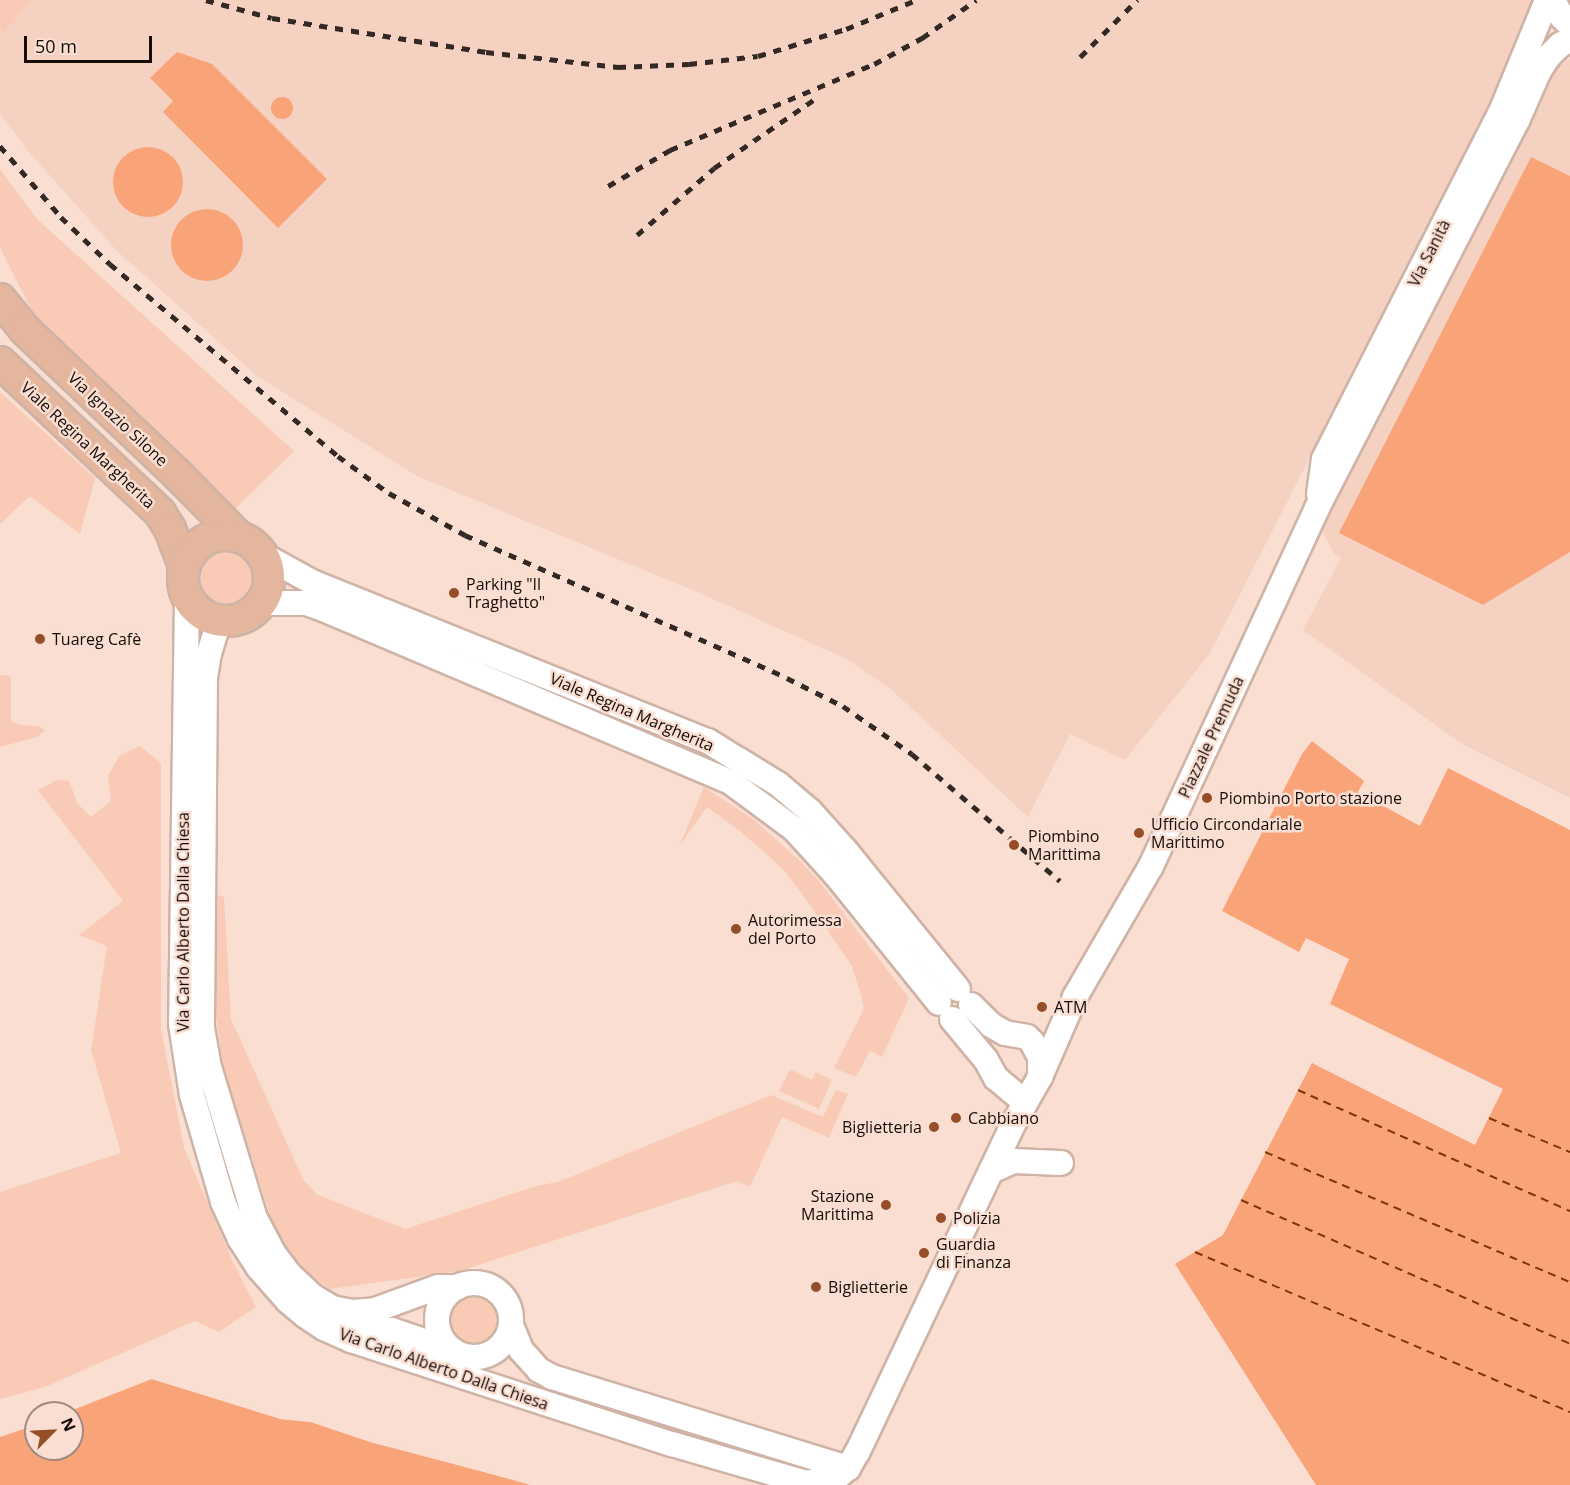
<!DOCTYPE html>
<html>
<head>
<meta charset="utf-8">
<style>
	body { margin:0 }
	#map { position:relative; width:1570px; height:1485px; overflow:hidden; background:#faded1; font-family:"Open Sans",sans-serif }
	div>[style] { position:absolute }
	.built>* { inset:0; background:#f4d1c0 }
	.green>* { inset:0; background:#f9cbb6 }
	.round { border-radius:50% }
	.water>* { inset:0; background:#f9a379 }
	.pier>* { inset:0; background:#faded1 }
	.ferry>* { height:1.5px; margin-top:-0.75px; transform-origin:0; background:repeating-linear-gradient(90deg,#813603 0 8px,transparent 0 14px) }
	.roads { filter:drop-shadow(2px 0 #ceb3a6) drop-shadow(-2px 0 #ceb3a6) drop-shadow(0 2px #ceb3a6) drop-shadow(0 -2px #ceb3a6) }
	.minor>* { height:24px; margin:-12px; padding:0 12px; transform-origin:12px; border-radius:12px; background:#fff }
	.minor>.ring { margin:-12px; padding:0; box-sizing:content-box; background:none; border:24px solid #fff; border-radius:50% }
	.major>* { height:30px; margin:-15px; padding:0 15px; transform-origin:15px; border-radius:15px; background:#e4b69e }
	.major>.ring { margin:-15px; padding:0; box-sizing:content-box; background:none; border:30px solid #e4b69e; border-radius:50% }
	.rail>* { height:4.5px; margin-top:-2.25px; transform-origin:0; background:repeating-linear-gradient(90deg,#332823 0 8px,transparent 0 16px) }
	.dots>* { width:16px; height:16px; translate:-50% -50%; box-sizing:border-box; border:3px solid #faded1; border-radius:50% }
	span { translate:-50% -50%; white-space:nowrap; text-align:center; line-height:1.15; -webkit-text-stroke:5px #faded1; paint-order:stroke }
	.street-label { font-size:16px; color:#150c08 }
	.poi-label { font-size:16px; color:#150c08 }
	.left { translate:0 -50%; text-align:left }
	.right { translate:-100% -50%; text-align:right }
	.north { position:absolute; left:24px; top:1401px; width:60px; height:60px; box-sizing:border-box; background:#faded1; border:2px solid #9e8a81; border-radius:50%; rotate:66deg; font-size:16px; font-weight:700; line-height:24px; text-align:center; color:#150c08 }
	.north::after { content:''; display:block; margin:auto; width:21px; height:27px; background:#954e28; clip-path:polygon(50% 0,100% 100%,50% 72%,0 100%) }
	.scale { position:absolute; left:24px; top:36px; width:128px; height:27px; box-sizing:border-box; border:3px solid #150c08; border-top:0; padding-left:8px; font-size:18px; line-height:21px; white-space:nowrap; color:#150c08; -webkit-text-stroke:4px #faded1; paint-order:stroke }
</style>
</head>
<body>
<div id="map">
	<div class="built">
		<i style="clip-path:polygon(33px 0,1537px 0,1534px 18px,1210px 653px,1125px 760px,1070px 734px,1028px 817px,892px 690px,847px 659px,695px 591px,417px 476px,257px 376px,117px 251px,28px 151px,0 114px,0 29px,4px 33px)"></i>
		<i style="clip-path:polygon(1570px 59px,1570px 176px,1531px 158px,1483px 605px,1570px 552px,1570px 798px,1462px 744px,1303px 630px,1341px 558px,1334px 554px,1320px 527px,1558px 67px)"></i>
	</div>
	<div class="green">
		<i style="clip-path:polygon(0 0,33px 0,4px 33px,0 29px)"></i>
		<i style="clip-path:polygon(0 169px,37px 219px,294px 451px,233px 511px,61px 344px,33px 313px,0 248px)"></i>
		<i style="clip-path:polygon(0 392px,95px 478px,80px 534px,30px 496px,0 524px)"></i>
		<i class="round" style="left:197px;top:549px;width:58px;height:58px"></i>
		<i style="clip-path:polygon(0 675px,11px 676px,11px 721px,20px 725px,38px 726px,45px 730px,37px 737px,0 747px)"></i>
		<i style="clip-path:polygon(140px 746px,161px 763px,161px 1029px,184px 1148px,233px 1262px,256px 1307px,219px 1332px,195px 1321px,45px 1387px,0 1399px,0 1192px,121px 1153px,91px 1050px,107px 946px,79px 935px,123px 901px,38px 790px,57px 780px,69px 781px,78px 804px,91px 817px,111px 801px,108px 776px,119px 756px)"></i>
		<i style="clip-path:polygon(704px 787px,753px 819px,798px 859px,818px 880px,909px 998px,882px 1057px,870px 1051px,856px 1077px,834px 1068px,864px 1009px,860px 992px,852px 966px,803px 895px,784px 870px,740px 831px,707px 807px,679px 847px)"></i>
		<i style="clip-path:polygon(216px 894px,224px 897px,231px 1019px,303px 1179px,316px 1194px,405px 1229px,536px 1186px,558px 1182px,771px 1095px,823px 1117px,836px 1090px,848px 1094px,829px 1138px,782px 1117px,750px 1187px,737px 1181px,460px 1271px,330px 1289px,299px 1267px,272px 1221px,223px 1067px,216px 1017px)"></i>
		<i style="clip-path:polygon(790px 1069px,812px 1080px,816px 1072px,832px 1080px,819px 1109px,779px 1091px)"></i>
		<i class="round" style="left:447px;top:1291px;width:54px;height:54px"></i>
	</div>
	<div class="water">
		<i style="clip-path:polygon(177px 52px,212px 64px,327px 179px,278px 228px,163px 112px,173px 101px,150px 78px)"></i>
		<i class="round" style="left:271px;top:97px;width:22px;height:22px"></i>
		<i class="round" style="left:113px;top:147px;width:70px;height:70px"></i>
		<i style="clip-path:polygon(1531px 157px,1570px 176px,1570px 552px,1483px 605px,1339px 533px)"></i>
		<i class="round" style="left:171px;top:209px;width:72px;height:72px"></i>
		<i style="clip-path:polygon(1312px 741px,1364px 781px,1358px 792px,1420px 826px,1448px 768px,1570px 830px,1570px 1485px,1316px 1485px,1175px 1264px,1223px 1235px,1312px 1063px,1475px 1145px,1503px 1089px,1330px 1004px,1349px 959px,1306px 938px,1299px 952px,1222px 911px,1302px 754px)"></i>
		<i style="clip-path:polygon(152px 1379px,281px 1419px,311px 1422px,373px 1443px,431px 1456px,530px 1485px,0 1485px,0 1437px,36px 1425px,36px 1449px,72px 1449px,72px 1413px,65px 1413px)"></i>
	</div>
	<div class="pier">
		<i style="clip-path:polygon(155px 1377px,282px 1416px,312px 1419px,374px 1440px,432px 1453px,531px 1482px,533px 1485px,374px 1443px,311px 1422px,281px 1419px,152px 1379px)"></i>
	</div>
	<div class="ferry">
		<i style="left:1298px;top:1090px;width:298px;rotate:24deg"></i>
		<i style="left:1489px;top:1118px;width:88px;rotate:22.8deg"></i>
		<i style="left:1265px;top:1152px;width:332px;rotate:23.1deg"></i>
		<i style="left:1241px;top:1200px;width:359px;rotate:23.6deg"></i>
		<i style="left:1195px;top:1252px;width:408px;rotate:23.1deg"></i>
	</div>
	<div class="roads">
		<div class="minor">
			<i style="left:1553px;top:0;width:19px;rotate:62deg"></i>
			<i style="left:1562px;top:17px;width:11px;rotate:45deg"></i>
			<i style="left:1319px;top:494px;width:35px;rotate:-82deg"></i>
			<i style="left:1324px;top:459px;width:395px;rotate:-63deg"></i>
			<i style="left:1503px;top:107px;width:116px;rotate:-67.6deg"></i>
			<i style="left:263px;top:555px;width:58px;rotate:28.8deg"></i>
			<i style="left:314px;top:583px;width:424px;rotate:21.9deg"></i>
			<i style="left:708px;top:741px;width:36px;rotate:32deg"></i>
			<i style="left:739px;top:760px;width:46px;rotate:31.6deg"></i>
			<i style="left:778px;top:784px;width:42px;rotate:40.2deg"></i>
			<i style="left:810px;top:811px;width:52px;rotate:48.1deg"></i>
			<i style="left:845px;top:850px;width:179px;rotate:50.9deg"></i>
			<i style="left:187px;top:598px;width:426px;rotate:90.8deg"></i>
			<i style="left:181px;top:1024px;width:72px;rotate:81.2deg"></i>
			<i style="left:192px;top:1095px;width:111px;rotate:73.8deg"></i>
			<i style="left:223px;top:1202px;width:41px;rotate:65.3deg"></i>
			<i style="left:240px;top:1239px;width:33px;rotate:57deg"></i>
			<i style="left:258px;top:1267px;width:45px;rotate:48.6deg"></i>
			<i style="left:288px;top:1301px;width:23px;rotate:40deg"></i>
			<i style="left:306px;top:1316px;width:22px;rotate:34deg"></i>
			<i style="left:324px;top:1328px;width:30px;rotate:24deg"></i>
			<i style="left:351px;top:1340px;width:337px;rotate:18deg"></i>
			<i style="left:672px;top:1444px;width:140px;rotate:16.2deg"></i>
			<i style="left:806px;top:1483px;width:32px;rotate:-11deg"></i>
			<i style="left:837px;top:1477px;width:14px;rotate:-39deg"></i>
			<i style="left:848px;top:1468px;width:20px;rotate:-60deg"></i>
			<i style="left:858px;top:1451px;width:365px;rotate:-64.6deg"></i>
			<i style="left:1015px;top:1121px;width:51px;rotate:-60.4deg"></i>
			<i style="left:1040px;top:1077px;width:87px;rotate:-66.4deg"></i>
			<i style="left:1075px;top:997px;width:151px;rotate:-59.9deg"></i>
			<i style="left:1151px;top:866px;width:395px;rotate:-65.1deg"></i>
			<i style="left:1317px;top:508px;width:436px;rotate:-62.7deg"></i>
			<i style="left:1517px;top:121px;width:55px;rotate:-66.3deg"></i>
			<i style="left:1539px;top:71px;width:17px;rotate:-57deg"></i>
			<i style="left:1548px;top:57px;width:17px;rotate:-45deg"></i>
			<i style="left:1560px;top:45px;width:11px;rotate:-27deg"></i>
			<i style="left:262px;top:603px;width:44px"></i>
			<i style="left:306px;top:603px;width:18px;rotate:19deg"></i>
			<i style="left:323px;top:609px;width:444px;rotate:23deg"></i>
			<i style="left:732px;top:783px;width:77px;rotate:36.6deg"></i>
			<i style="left:794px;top:829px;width:62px;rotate:47.6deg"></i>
			<i style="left:836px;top:875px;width:164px;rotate:51.2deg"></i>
			<i style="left:219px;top:621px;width:34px;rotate:107deg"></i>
			<i style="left:209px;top:653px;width:24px;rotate:99deg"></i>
			<i style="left:205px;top:677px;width:351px;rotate:90.5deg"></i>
			<i style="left:202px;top:1028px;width:40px;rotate:80deg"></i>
			<i style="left:209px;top:1067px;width:158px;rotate:73.1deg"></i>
			<i style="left:255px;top:1218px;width:41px;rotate:62.2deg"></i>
			<i style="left:274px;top:1254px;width:26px;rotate:53deg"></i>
			<i style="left:290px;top:1275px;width:33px;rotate:43deg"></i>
			<i style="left:314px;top:1297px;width:21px;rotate:31deg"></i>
			<i style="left:332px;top:1308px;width:21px;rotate:11deg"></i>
			<i style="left:353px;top:1312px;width:22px;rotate:-5deg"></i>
			<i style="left:375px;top:1310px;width:67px;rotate:-20.1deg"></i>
			<i style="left:438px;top:1287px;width:20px"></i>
			<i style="left:971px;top:1005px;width:28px;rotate:45deg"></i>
			<i style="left:991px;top:1025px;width:16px;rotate:30deg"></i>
			<i style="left:1005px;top:1033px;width:22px;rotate:10deg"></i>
			<i style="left:1027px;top:1037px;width:7px;rotate:45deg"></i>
			<i style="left:1032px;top:1042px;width:17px;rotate:62deg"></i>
			<i style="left:1040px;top:1057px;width:20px;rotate:90deg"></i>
			<i style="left:952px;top:1019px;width:53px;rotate:50.3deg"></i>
			<i style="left:986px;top:1060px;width:21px;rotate:61deg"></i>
			<i style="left:996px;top:1078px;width:38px;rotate:40deg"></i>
			<i style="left:991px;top:1171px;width:24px;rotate:-24deg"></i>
			<i style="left:1013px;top:1161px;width:48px;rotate:2.4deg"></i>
			<i class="ring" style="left:437px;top:1283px;width:50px;height:50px"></i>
			<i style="left:511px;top:1325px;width:27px;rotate:68deg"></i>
			<i style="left:521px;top:1350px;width:27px;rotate:48deg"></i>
			<i style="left:539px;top:1370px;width:15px;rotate:28deg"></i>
			<i style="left:552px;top:1377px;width:310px;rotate:17.1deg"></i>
			<i style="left:340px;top:1330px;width:52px"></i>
			<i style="left:392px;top:1330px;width:65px;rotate:18.7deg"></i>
		</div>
		<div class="major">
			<i style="left:0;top:299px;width:38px;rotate:51deg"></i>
			<i style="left:24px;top:329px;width:211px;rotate:43.5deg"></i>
			<i style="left:177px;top:474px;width:87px;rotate:45.5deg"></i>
			<i style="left:0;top:362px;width:220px;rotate:43.3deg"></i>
			<i style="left:160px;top:513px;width:19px;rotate:58deg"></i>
			<i style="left:170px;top:529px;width:40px;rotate:69deg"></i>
			<i class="ring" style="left:183px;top:535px;width:56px;height:56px"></i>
		</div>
	</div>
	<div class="rail">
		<i style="left:206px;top:0;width:68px;rotate:15.3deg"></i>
		<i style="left:272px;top:18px;width:217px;rotate:9deg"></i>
		<i style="left:486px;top:52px;width:133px;rotate:6.5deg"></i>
		<i style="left:618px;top:67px;width:71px;rotate:-2.4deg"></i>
		<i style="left:689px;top:64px;width:69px;rotate:-6.6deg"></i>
		<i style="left:758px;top:56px;width:92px;rotate:-17.1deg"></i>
		<i style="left:846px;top:29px;width:76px;rotate:-22.5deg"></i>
		<i style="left:1080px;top:57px;width:81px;rotate:-45deg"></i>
		<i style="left:0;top:146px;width:94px;rotate:49.3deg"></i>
		<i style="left:61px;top:217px;width:68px;rotate:43.8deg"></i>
		<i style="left:110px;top:264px;width:298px;rotate:40.1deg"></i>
		<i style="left:338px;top:456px;width:63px;rotate:36deg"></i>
		<i style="left:389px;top:493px;width:87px;rotate:28.9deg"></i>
		<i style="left:465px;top:535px;width:352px;rotate:23.9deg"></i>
		<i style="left:787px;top:678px;width:63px;rotate:26.6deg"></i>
		<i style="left:843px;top:706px;width:84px;rotate:34.8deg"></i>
		<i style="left:912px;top:754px;width:195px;rotate:40.6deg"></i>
		<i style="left:608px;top:186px;width:72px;rotate:-30.1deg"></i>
		<i style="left:670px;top:150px;width:221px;rotate:-22.9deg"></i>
		<i style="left:874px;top:64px;width:55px;rotate:-28.4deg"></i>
		<i style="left:922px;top:38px;width:66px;rotate:-35.1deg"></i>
		<i style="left:637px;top:235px;width:102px;rotate:-41deg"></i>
		<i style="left:714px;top:168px;width:127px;rotate:-34.4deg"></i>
	</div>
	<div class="dots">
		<i style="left:454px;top:593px;background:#954e28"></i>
		<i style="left:40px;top:639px;background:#954e28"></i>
		<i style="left:1207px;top:798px;background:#954e28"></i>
		<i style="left:1139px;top:833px;background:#954e28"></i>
		<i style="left:1014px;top:845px;background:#954e28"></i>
		<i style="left:736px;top:929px;background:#954e28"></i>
		<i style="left:1042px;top:1007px;background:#954e28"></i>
		<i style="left:956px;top:1118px;background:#954e28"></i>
		<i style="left:934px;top:1127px;background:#954e28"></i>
		<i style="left:886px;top:1205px;background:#954e28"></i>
		<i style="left:941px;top:1218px;background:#954e28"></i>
		<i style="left:924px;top:1253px;background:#954e28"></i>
		<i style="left:816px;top:1287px;background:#954e28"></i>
	</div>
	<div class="street-label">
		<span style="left:1429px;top:253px;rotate:-63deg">Via Sanità</span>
		<span style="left:118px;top:419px;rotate:43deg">Via Ignazio Silone</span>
		<span style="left:88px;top:445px;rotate:43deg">Viale Regina Margherita</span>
		<span style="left:632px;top:712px;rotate:23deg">Viale Regina Margherita</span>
		<span style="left:1211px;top:737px;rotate:-65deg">Piazzale Premuda</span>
		<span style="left:183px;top:922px;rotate:-90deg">Via Carlo Alberto Dalla Chiesa</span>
		<span style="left:444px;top:1369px;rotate:19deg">Via Carlo Alberto Dalla Chiesa</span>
	</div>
	<div class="poi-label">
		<span class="left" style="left:466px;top:593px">Parking "Il<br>Traghetto"</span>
		<span class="left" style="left:52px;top:639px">Tuareg Cafè</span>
		<span class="left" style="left:1219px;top:798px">Piombino Porto stazione</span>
		<span class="left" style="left:1151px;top:833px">Ufficio Circondariale<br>Marittimo</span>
		<span class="left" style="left:1028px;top:845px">Piombino<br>Marittima</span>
		<span class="left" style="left:748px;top:929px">Autorimessa<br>del Porto</span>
		<span class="left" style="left:1054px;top:1007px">ATM</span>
		<span class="left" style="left:968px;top:1118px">Cabbiano</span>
		<span class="right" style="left:922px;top:1127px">Biglietteria</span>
		<span class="right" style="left:874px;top:1205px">Stazione<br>Marittima</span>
		<span class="left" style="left:953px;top:1218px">Polizia</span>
		<span class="left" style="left:936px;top:1253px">Guardia<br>di Finanza</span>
		<span class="left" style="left:828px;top:1287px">Biglietterie</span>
	</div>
	<div class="north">N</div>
	<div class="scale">50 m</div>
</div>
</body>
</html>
